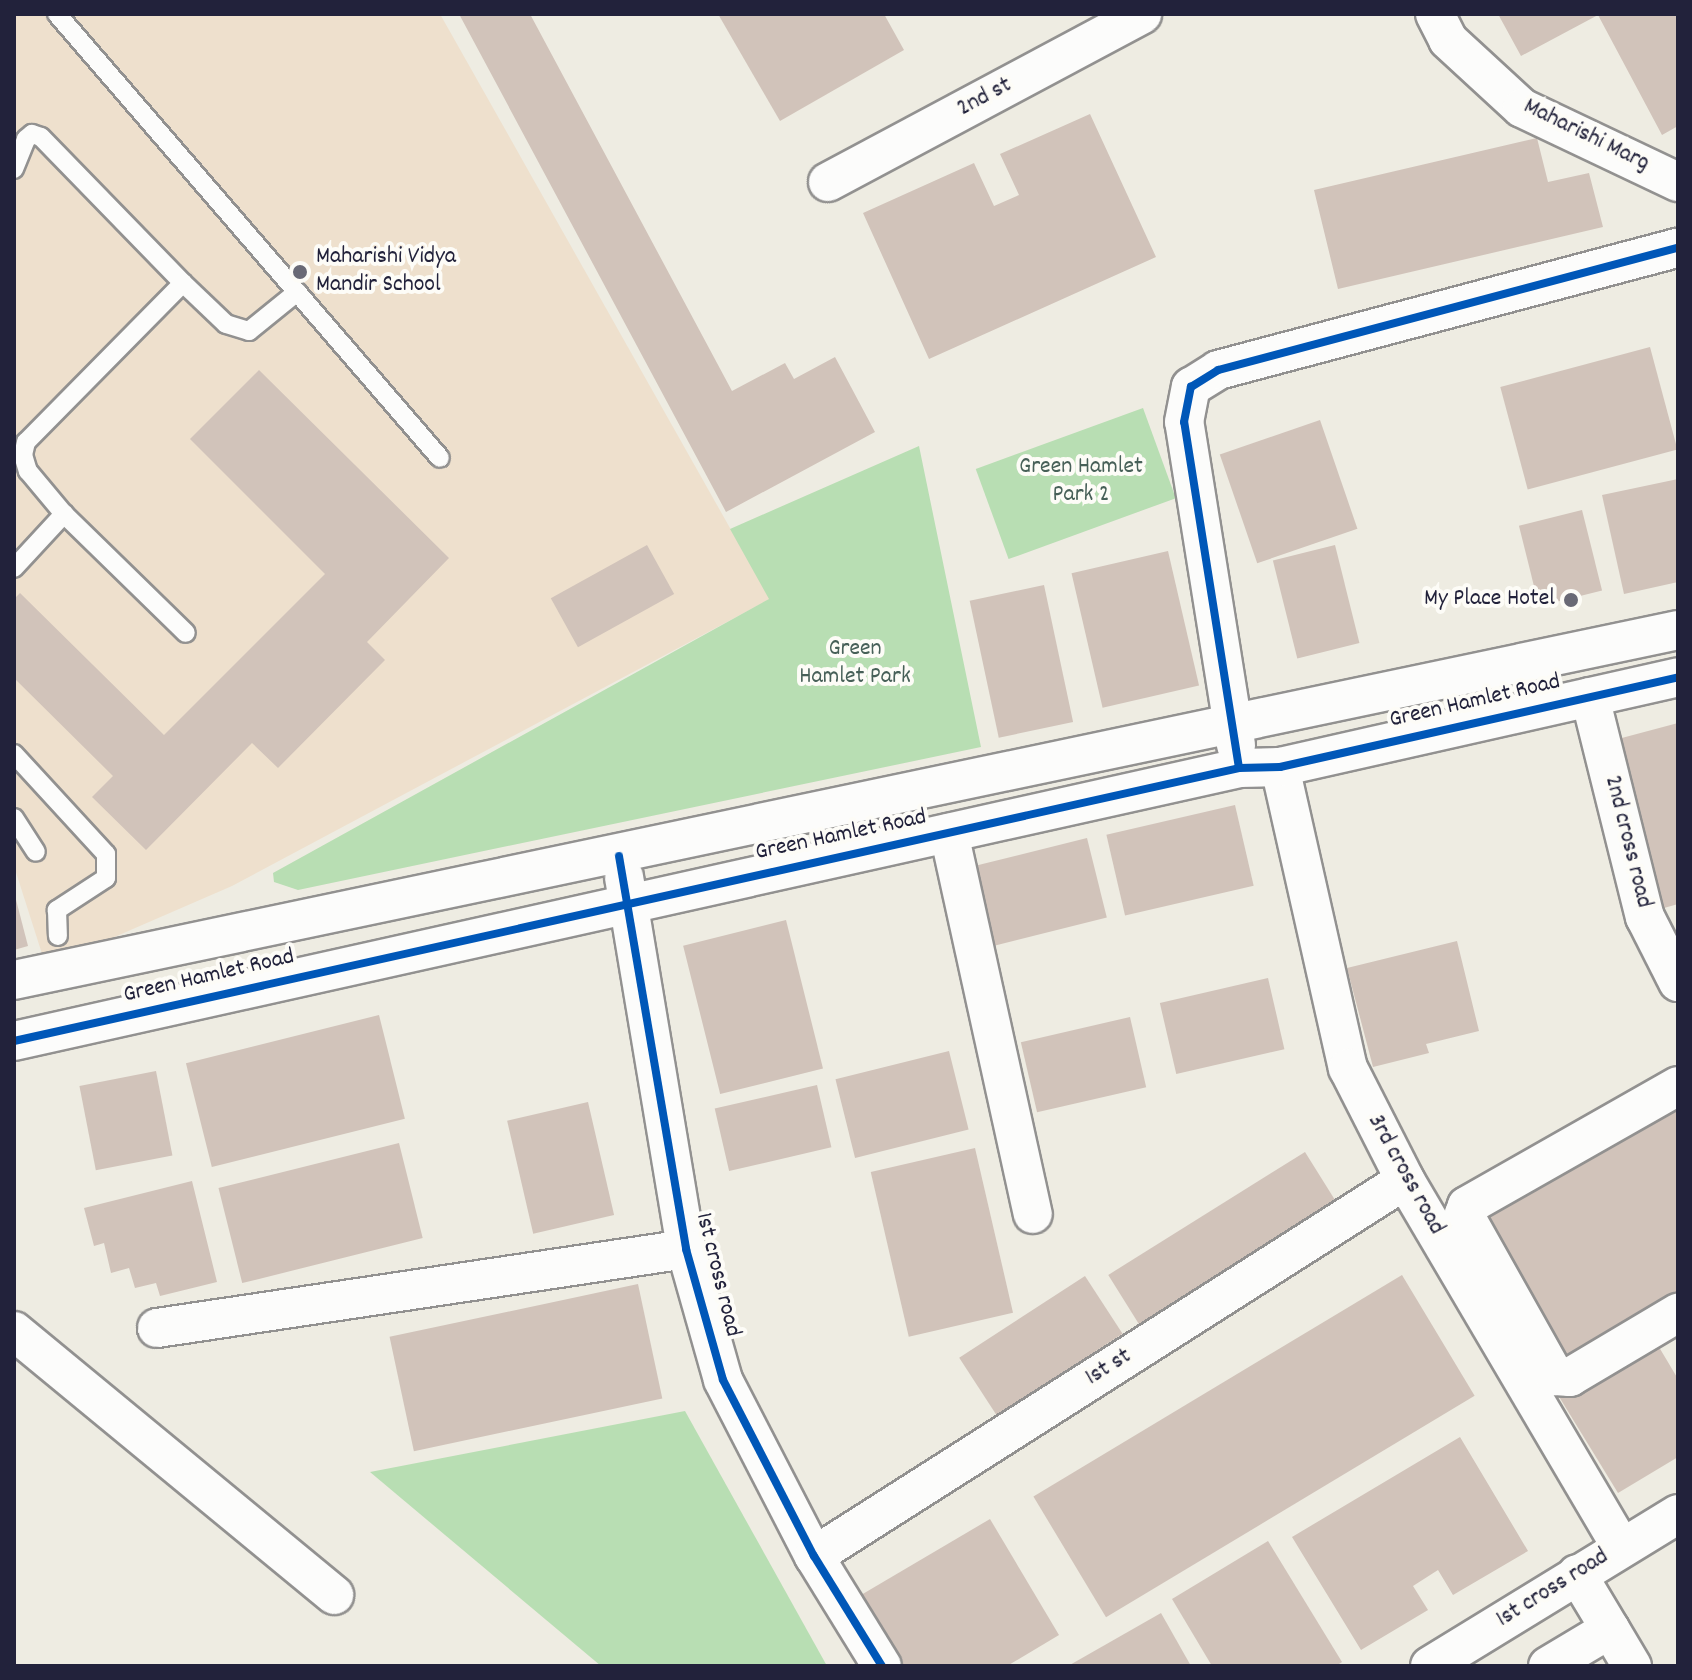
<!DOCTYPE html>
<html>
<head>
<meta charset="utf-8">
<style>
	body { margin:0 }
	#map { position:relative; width:1692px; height:1680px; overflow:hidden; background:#eeece2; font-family:Dekko,sans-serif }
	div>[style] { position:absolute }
	.built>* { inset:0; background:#eee0cd }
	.green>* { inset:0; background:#b8deb3; transform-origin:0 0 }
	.building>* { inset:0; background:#d1c3ba; transform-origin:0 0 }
	.roads { filter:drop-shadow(2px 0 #929190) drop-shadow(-2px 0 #929190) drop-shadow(0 2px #929190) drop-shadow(0 -2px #929190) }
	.service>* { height:18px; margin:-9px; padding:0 9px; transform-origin:9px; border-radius:9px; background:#fcfcfb }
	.minor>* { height:38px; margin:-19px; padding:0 19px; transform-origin:19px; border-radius:19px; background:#fcfcfb }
	.cycleway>* { height:8px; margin:-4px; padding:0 4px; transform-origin:4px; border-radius:4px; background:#0057b8 }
	.dots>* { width:22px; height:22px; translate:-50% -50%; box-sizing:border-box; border:4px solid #fdfcf7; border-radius:50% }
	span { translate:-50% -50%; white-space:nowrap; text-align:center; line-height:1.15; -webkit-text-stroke:8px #fdfcf7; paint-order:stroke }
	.street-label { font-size:24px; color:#22223b }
	.poi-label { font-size:24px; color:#22223b }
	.left { translate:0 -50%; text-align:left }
	.right { translate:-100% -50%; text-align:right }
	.park-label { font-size:24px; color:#476058 }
	.frame { position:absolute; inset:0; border:16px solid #22223b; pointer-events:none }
</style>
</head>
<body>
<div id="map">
	<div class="built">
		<i style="clip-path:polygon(14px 14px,440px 14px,770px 599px,232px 886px,73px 955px,44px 960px,14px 866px)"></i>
	</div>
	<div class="green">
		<i style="left:1143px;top:408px;width:96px;height:178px;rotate:70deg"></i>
		<i style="clip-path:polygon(919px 446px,981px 747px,298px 890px,274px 882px,273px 873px,769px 599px,730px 529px)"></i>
		<i style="clip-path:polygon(685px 1411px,827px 1666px,601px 1666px,370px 1472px)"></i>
	</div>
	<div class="building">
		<i style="clip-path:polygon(459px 14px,530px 14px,732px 391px,785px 363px,794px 379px,835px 357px,875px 432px,726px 512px)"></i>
		<i style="clip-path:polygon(718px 14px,884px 14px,904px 50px,780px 121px)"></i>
		<i style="clip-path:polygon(1498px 14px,1678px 14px,1678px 126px,1662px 135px,1598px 15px,1521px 56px)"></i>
		<i style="clip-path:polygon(1090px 114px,1156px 257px,929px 359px,863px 213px,974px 163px,994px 206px,1019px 195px,1000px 154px)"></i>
		<i style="clip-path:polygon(1537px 138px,1548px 182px,1589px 173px,1603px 227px,1338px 289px,1314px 190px)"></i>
		<i style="left:1650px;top:347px;width:106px;height:155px;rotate:75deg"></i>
		<i style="clip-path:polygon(259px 370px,449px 558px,367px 642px,385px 660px,278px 768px,252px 743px,146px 850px,92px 797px,113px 776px,14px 678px,14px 599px,20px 593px,164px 735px,325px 574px,190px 439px)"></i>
		<i style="left:1320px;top:420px;width:115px;height:106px;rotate:71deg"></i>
		<i style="clip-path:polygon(1678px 479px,1678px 582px,1624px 594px,1602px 495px)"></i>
		<i style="left:1582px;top:510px;width:83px;height:65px;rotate:76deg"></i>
		<i style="left:647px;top:545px;width:56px;height:110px;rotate:61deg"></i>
		<i style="left:1335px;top:545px;width:101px;height:64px;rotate:76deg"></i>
		<i style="left:1168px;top:551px;width:138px;height:99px;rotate:77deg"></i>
		<i style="left:1044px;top:585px;width:140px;height:76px;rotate:78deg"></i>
		<i style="clip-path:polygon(1678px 723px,1678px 904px,1664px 908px,1618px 739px)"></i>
		<i style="left:1235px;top:805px;width:83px;height:132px;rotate:77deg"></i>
		<i style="left:1087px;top:838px;width:82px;height:115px;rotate:76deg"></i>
		<i style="clip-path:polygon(14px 892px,28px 946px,14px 950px)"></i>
		<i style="left:786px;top:920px;width:153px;height:106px;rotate:76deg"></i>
		<i style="clip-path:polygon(1457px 941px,1479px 1031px,1426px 1044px,1429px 1053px,1373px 1067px,1347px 968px)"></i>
		<i style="left:1268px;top:978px;width:73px;height:111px;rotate:77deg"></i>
		<i style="left:379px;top:1015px;width:107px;height:199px;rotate:76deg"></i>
		<i style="left:1130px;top:1017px;width:72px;height:112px;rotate:77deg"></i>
		<i style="left:949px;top:1051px;width:81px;height:117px;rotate:76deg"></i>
		<i style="left:156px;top:1071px;width:86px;height:78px;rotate:79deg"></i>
		<i style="left:817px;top:1085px;width:64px;height:105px;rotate:77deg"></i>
		<i style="left:588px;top:1102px;width:116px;height:83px;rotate:77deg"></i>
		<i style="clip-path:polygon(1673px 1102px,1678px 1111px,1678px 1302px,1560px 1372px,1471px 1222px)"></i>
		<i style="left:399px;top:1143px;width:98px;height:186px;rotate:76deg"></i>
		<i style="left:975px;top:1148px;width:169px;height:107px;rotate:77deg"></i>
		<i style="left:1305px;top:1152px;width:67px;height:232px;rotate:58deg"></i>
		<i style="clip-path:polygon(192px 1181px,217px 1282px,160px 1296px,156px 1283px,135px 1288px,129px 1268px,111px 1273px,104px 1243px,94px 1246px,84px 1208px)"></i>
		<i style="left:1402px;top:1275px;width:141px;height:430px;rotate:59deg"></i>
		<i style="left:1085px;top:1276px;width:69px;height:150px;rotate:57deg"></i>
		<i style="left:638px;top:1284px;width:117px;height:254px;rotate:78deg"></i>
		<i style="clip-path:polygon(1653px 1337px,1678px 1379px,1678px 1457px,1618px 1493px,1558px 1395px)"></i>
		<i style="clip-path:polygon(1460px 1437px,1528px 1551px,1453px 1595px,1438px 1570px,1413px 1586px,1428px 1610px,1361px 1650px,1292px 1537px)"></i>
		<i style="clip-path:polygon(990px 1519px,1059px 1635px,1007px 1666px,903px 1666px,861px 1595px)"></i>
		<i style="clip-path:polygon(1268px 1541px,1342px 1662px,1336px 1666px,1212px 1666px,1172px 1599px)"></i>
		<i style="clip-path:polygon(1161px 1613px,1191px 1666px,1068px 1666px)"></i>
	</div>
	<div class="roads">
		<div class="service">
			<i style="left:57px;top:14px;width:586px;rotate:49.22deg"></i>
			<i style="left:14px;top:169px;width:32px;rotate:-68deg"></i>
			<i style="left:26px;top:139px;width:8px;rotate:-40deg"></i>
			<i style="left:32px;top:134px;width:9px;rotate:18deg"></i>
			<i style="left:41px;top:137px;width:204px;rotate:45.8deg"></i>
			<i style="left:183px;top:283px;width:223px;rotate:134.6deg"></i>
			<i style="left:26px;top:442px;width:13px;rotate:103deg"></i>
			<i style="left:23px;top:455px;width:17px;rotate:73deg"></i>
			<i style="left:28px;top:471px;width:56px;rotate:50.1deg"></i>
			<i style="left:64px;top:514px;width:170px;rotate:44.3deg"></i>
			<i style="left:183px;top:283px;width:59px;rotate:43.6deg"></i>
			<i style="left:226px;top:324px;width:24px;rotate:17deg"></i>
			<i style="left:249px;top:331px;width:62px;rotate:-39.1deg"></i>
			<i style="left:14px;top:568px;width:74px;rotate:-47.2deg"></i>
			<i style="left:14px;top:754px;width:136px;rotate:47.4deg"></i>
			<i style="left:106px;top:854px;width:24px;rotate:90deg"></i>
			<i style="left:106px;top:878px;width:59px;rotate:146.9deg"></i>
			<i style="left:57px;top:910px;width:26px;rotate:88deg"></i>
			<i style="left:14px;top:818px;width:40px;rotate:57.1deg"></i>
		</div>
		<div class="minor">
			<i style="left:1435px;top:14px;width:29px;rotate:63deg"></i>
			<i style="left:1448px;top:40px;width:100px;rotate:42.6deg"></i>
			<i style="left:1522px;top:108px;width:173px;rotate:25.4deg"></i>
			<i style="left:828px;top:182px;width:356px;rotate:-28.1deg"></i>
			<i style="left:1590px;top:697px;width:227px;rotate:76deg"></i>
			<i style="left:1645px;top:917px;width:73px;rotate:63.1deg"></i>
			<i style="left:1236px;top:745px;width:327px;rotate:-99.1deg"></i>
			<i style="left:1184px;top:422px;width:36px;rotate:-79deg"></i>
			<i style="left:1191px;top:387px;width:32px;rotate:-32deg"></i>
			<i style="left:1218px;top:370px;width:476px;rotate:-14.9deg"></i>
			<i style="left:1280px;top:767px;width:309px;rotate:77.3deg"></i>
			<i style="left:1348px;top:1068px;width:126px;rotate:63deg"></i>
			<i style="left:1405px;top:1180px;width:425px;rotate:59.5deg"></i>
			<i style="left:949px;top:833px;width:390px;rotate:77.6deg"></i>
			<i style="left:624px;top:877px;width:377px;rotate:80.5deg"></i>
			<i style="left:686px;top:1249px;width:136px;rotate:74.2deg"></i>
			<i style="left:723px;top:1380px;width:198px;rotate:62.7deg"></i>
			<i style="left:814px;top:1556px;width:129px;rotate:58.3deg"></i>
			<i style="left:14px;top:980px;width:1700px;rotate:-11.88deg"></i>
			<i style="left:14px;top:1041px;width:1255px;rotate:-12.56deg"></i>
			<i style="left:1239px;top:768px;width:41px;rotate:-1.4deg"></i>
			<i style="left:1280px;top:767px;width:408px;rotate:-12.7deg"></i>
			<i style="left:1678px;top:1086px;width:243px;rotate:150.4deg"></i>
			<i style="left:1467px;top:1206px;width:9px;rotate:111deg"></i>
			<i style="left:1464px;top:1214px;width:186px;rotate:60.7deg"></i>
			<i style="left:1555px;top:1376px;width:15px;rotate:4deg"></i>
			<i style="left:1570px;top:1377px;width:126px;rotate:-30.7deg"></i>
			<i style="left:157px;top:1328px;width:535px;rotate:-8.49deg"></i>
			<i style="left:14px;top:1331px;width:415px;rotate:39.5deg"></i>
			<i style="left:814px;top:1556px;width:700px;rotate:-32.46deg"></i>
			<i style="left:1610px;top:1629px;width:43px;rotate:59.3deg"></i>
			<i style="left:1430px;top:1666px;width:291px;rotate:-31.5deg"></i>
			<i style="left:1548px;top:1666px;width:72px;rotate:-30.8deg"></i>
			<i style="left:1610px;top:1629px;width:64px;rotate:-121deg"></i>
		</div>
	</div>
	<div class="cycleway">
		<i style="left:1239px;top:768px;width:350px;rotate:-99deg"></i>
		<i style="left:1184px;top:422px;width:36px;rotate:-79deg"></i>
		<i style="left:1191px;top:387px;width:32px;rotate:-32deg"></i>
		<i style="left:1218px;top:370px;width:476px;rotate:-14.9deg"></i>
		<i style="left:619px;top:856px;width:399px;rotate:80.3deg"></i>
		<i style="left:686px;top:1249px;width:136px;rotate:74.2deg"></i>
		<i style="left:723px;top:1380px;width:198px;rotate:62.7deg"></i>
		<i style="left:814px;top:1556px;width:129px;rotate:58.3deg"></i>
		<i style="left:14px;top:1041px;width:1255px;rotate:-12.56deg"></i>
		<i style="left:1239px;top:768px;width:41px;rotate:-1.4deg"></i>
		<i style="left:1280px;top:767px;width:408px;rotate:-12.7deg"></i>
	</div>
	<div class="dots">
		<i style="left:300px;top:272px;background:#696975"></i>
		<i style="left:1571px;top:600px;background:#696975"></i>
	</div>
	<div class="street-label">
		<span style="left:985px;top:98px;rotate:-28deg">2nd st</span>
		<span style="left:1586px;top:136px;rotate:26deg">Maharishi Marg</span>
		<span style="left:1475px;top:702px;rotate:-13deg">Green Hamlet Road</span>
		<span style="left:841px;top:836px;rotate:-12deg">Green Hamlet Road</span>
		<span style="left:1627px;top:842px;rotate:76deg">2nd cross road</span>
		<span style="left:209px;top:977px;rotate:-13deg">Green Hamlet Road</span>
		<span style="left:1405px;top:1175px;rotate:61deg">3rd cross road</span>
		<span style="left:717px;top:1275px;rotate:76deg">1st cross road</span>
		<span style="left:1109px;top:1368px;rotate:-32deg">1st st</span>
		<span style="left:1553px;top:1589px;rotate:-32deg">1st cross road</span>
	</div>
	<div class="poi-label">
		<span class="left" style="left:316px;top:272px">Maharishi Vidya<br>Mandir School</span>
		<span class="right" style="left:1555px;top:600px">My Place Hotel</span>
	</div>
	<div class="park-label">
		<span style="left:1081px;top:482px">Green Hamlet<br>Park 2</span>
		<span style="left:855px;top:664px">Green<br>Hamlet Park</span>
	</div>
	<div class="frame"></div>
</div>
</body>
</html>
